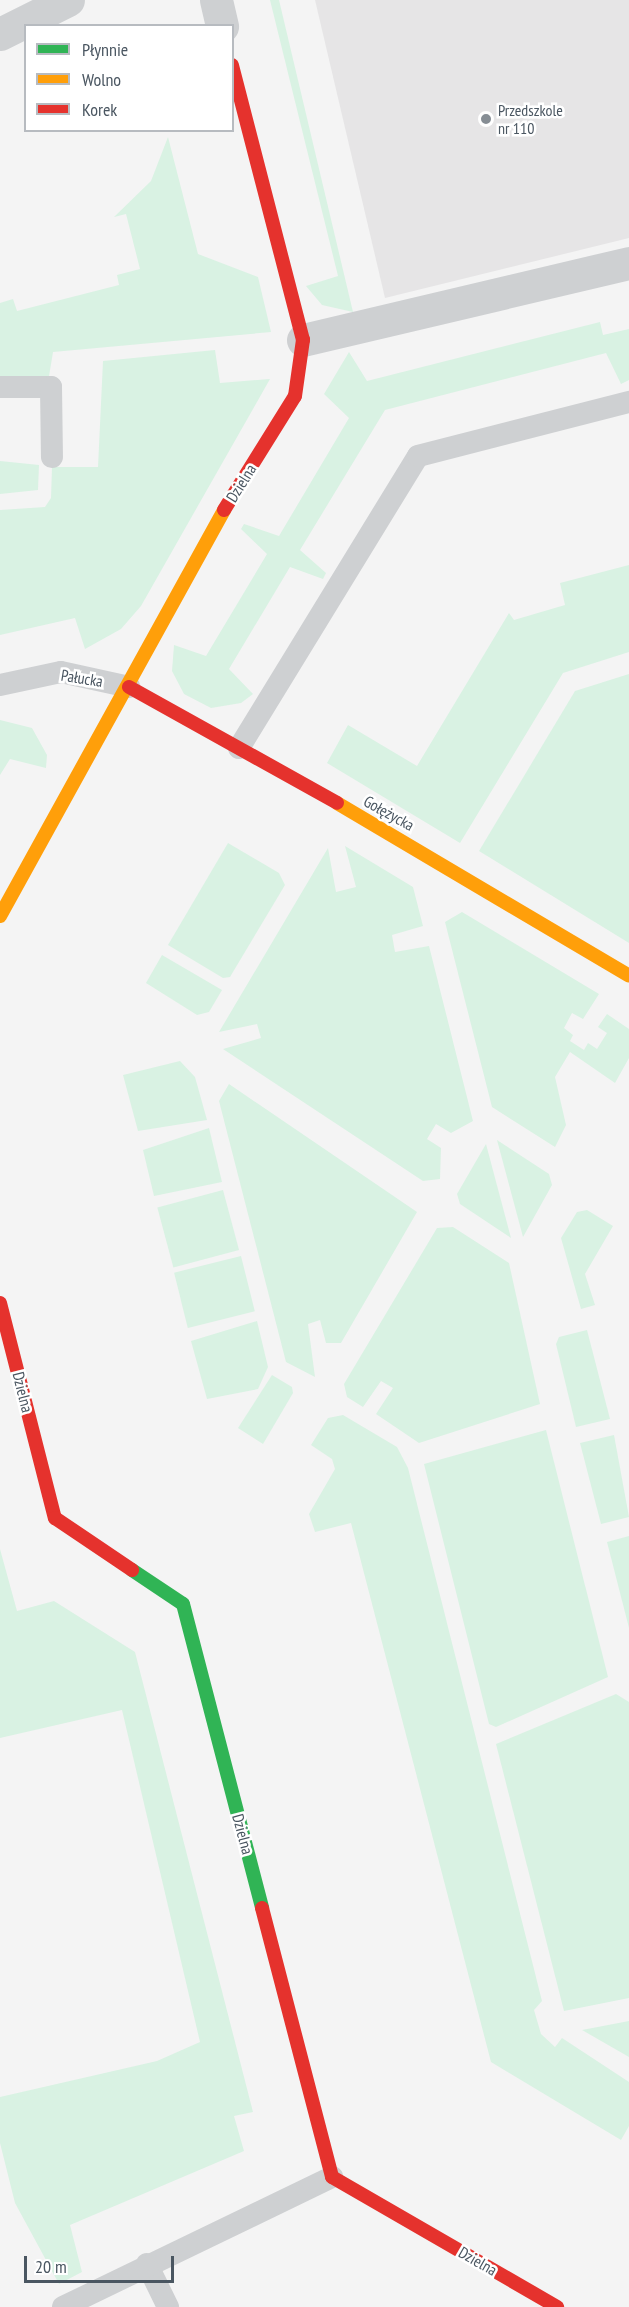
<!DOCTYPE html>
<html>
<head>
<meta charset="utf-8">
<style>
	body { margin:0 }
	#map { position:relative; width:629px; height:2307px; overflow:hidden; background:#f4f4f4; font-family:"PT Sans Narrow",sans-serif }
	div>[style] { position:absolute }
	.education>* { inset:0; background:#e6e5e6 }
	.green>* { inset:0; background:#d9f2e3; transform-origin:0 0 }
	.lane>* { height:22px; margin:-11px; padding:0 11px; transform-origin:11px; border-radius:11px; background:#ced0d2 }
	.street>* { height:33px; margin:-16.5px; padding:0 16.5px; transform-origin:16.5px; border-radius:16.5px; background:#ced0d2 }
	.fast>* { height:14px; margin:-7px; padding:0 7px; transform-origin:7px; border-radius:7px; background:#30b455 }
	.slow>* { height:14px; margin:-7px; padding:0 7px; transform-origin:7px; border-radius:7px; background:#ff9f0a }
	.jam>* { height:14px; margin:-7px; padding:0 7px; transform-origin:7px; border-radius:7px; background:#e5322d }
	.dots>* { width:16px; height:16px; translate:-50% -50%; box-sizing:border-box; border:3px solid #fff; border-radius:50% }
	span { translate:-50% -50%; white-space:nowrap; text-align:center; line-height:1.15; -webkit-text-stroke:5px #fff; paint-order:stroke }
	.poi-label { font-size:16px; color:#4a5661 }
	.left { translate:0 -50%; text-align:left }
	.street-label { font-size:16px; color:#4a5661 }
	.legend { position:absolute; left:24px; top:24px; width:210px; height:108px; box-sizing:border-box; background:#fff; border:2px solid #b7bbc0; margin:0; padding:8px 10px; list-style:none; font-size:18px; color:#4a5661 }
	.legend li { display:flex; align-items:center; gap:12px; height:30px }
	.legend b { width:30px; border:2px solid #b7bbc0 }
	.scale { position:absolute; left:24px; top:2256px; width:150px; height:27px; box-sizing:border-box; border:3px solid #4a5661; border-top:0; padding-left:8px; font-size:18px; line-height:21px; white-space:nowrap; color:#4a5661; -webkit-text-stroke:4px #fff; paint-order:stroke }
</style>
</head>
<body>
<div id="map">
	<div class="education">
		<i style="clip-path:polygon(315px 0,629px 0,629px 238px,385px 298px)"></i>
	</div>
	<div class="green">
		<i style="clip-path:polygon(270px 0,279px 0,353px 312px,322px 305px,306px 286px,338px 276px)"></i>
		<i style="clip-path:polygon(168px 137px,198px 254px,258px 277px,271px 332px,53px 352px,49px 376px,0 376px,0 303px,13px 299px,17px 311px,119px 285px,117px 275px,140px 269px,126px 214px,114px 217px,151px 181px)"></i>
		<i style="clip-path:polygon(600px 322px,603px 335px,629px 329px,629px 380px,621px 384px,606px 353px,385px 410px,300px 550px,326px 573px,323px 579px,290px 567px,229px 669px,253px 694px,241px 703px,211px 708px,184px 694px,172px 671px,174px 645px,206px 656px,267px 554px,241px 529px,244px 524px,279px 536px,349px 418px,324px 394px,349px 352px,367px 381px)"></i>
		<i style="clip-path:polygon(215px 350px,220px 383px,270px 379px,141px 606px,121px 629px,85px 649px,75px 618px,0 635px,0 510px,45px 507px,51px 498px,52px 467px,98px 467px,103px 361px)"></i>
		<i style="clip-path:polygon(0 461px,39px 465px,38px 490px,0 494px)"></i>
		<i style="clip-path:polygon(629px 565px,629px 652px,563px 673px,460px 843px,327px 763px,348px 725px,417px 766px,509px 613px,514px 620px,565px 605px,560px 583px)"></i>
		<i style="clip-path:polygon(629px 674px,629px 943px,479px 851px,575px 691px)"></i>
		<i style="clip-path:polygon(0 720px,32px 728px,47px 755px,46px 768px,10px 759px,0 775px)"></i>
		<i style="clip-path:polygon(228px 843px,279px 873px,285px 885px,230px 977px,223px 978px,168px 945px)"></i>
		<i style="clip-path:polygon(345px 846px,413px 887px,423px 926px,392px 935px,395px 952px,429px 946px,473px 1121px,451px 1133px,436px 1124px,427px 1139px,441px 1148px,440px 1179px,423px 1181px,223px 1049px,261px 1038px,257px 1024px,219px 1032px,328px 848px,336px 892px,356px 887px)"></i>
		<i style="clip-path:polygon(462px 912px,599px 994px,583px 1019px,572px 1013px,564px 1028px,573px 1035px,570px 1041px,584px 1050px,588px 1043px,597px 1049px,607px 1033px,598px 1027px,607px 1014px,629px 1029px,629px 1058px,615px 1083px,570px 1052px,555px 1077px,566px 1125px,555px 1147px,492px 1107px,445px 922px)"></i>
		<i style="clip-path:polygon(162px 955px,222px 990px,209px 1012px,197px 1015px,146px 983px)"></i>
		<i style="clip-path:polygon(180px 1061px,195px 1077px,207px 1120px,138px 1131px,123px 1075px)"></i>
		<i style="clip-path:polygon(229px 1084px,417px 1212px,341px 1343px,326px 1343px,320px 1320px,308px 1324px,315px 1377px,286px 1362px,219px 1101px)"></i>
		<i style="clip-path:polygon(209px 1128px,222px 1182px,154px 1196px,143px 1150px)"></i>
		<i style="clip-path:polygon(497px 1140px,549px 1174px,552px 1185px,523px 1237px)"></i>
		<i style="clip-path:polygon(486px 1144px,511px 1238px,460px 1204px,457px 1194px)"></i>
		<i style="left:223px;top:1190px;width:62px;height:68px;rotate:75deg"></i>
		<i style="clip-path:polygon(587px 1210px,613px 1226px,585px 1274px,595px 1305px,581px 1309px,561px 1238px,577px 1212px)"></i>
		<i style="clip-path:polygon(453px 1227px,509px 1263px,540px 1404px,419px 1443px,376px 1414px,393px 1388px,381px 1381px,363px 1407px,347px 1397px,344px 1384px,437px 1228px)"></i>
		<i style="left:241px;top:1256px;width:57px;height:69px;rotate:76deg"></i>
		<i style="clip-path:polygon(257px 1321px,268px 1367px,258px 1389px,207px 1399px,191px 1341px)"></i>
		<i style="clip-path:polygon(587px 1330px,610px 1419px,576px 1427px,556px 1344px,559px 1337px)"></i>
		<i style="clip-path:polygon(272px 1375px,292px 1387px,293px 1393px,263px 1444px,238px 1428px)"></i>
		<i style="clip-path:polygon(343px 1415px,397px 1447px,408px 1468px,542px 2001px,534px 2010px,541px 2034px,555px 2047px,562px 2038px,629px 2082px,629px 2126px,621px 2140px,491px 2062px,351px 1523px,315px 1532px,309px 1514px,335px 1469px,332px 1459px,311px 1445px,328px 1418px)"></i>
		<i style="clip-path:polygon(546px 1430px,608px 1677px,496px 1727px,489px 1724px,424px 1464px)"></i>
		<i style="clip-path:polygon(614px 1435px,629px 1517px,601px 1524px,580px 1443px)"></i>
		<i style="clip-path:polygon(629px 1536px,629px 1628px,607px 1542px)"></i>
		<i style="clip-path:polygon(0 1549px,17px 1611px,54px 1601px,135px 1652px,253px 2112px,234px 2116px,244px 2151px,70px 2225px,82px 2272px,59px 2284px,15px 2203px,0 2143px,0 2097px,157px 2061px,200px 2042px,122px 1710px,0 1738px)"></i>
		<i style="clip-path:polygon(616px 1694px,629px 1702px,629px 1998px,564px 2011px,496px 1744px)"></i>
		<i style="clip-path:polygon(629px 2021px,629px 2057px,582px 2030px)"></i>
	</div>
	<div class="lane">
		<i style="left:0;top:387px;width:51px"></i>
		<i style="left:51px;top:387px;width:70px;rotate:89.2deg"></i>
		<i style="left:0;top:685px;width:62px;rotate:-12deg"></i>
		<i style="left:61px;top:672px;width:70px;rotate:12.4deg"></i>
		<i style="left:239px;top:748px;width:342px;rotate:-58.5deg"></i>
		<i style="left:418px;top:456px;width:218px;rotate:-14.4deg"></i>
		<i style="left:147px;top:2264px;width:48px;rotate:64deg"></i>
		<i style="left:63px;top:2307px;width:299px;rotate:-25.8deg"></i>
	</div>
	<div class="street">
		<i style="left:216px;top:0;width:27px;rotate:77deg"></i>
		<i style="left:0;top:34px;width:76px;rotate:-26.6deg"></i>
		<i style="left:303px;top:340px;width:335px;rotate:-13.3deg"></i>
	</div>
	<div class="fast">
		<i style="left:132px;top:1570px;width:61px;rotate:33.7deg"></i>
		<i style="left:183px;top:1604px;width:314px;rotate:75.4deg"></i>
	</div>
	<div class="slow">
		<i style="left:337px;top:803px;width:339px;rotate:30.6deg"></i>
		<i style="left:0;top:916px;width:464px;rotate:-61.1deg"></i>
	</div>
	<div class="jam">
		<i style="left:224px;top:510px;width:134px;rotate:-58.1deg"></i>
		<i style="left:295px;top:396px;width:57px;rotate:-81.9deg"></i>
		<i style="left:303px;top:340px;width:284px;rotate:-104.5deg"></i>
		<i style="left:129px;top:687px;width:238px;rotate:29.1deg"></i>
		<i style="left:0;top:1303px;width:222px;rotate:75.7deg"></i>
		<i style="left:55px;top:1518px;width:93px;rotate:34deg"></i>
		<i style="left:262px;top:1908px;width:278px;rotate:75.4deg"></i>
		<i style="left:332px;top:2177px;width:260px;rotate:30deg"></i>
	</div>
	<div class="dots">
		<i style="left:486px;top:119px;background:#868d94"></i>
	</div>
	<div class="poi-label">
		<span class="left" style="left:498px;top:119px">Przedszkole<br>nr 110</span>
	</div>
	<div class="street-label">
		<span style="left:241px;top:483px;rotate:-58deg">Dzielna</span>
		<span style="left:82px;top:678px;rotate:9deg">Pałucka</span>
		<span style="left:389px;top:813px;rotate:29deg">Gołężycka</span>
		<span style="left:23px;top:1392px;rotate:76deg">Dzielna</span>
		<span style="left:243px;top:1834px;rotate:75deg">Dzielna</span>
		<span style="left:478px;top:2261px;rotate:30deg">Dzielna</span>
	</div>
	<ul class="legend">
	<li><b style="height:8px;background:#30b455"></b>Płynnie</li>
	<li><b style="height:8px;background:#ff9f0a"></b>Wolno</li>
	<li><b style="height:8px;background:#e5322d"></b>Korek</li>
	</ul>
	<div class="scale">20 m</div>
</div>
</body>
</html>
